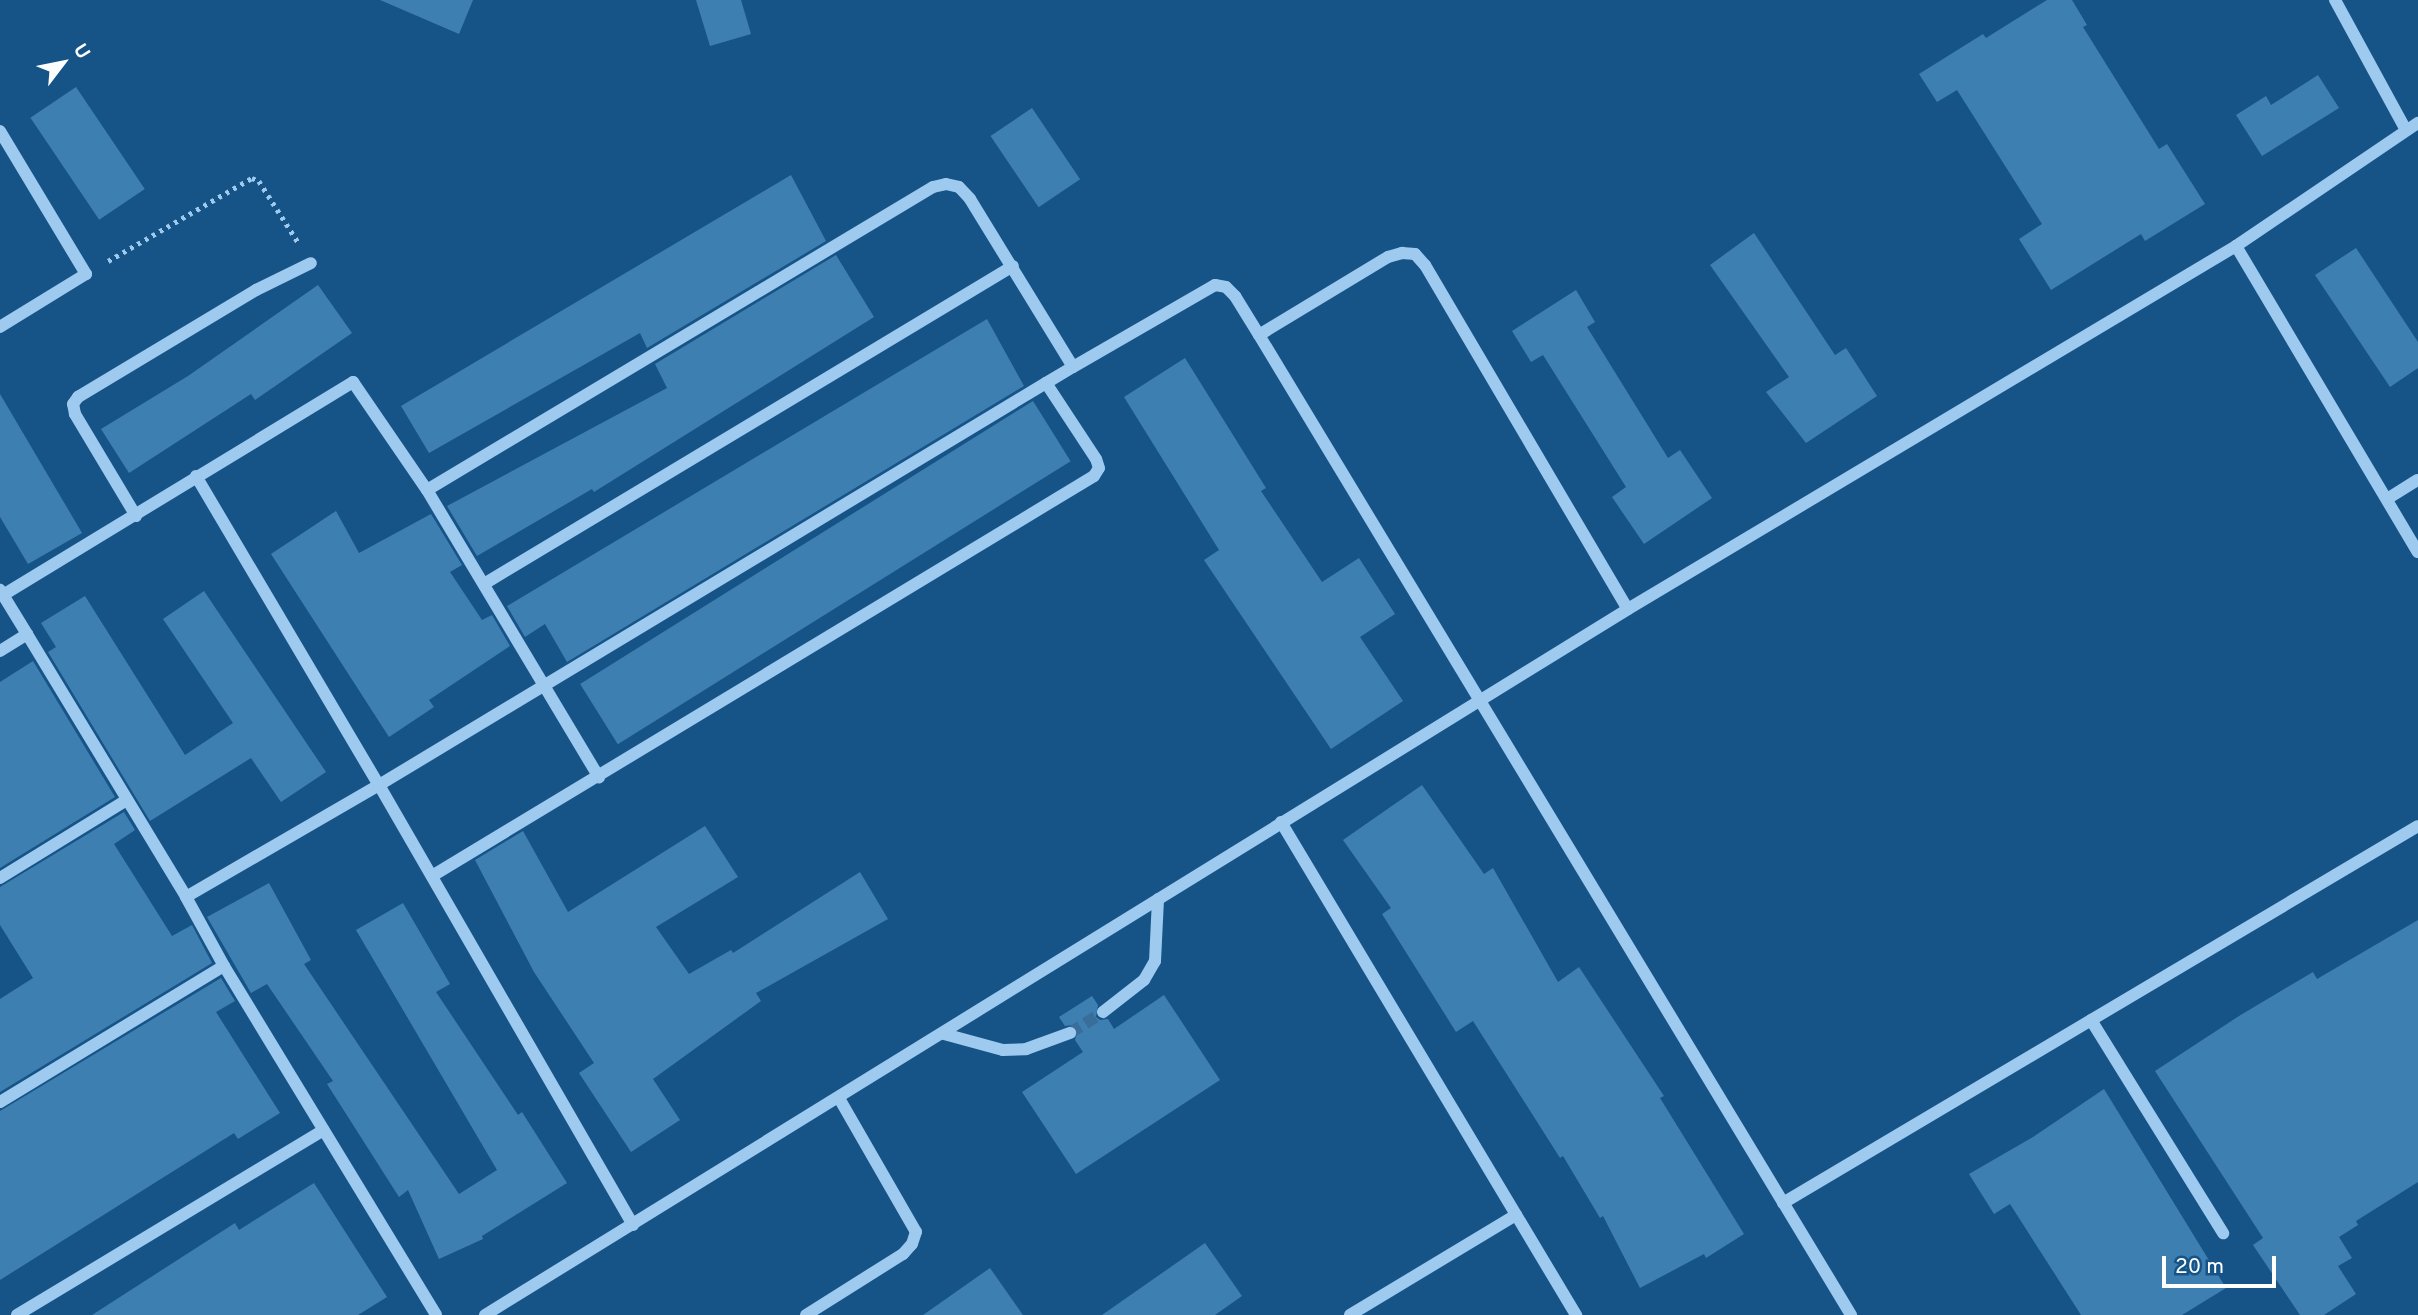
<!DOCTYPE html>
<html>
<head>
<meta charset="utf-8">
<style>
	body { margin:0 }
	#map { position:relative; width:2418px; height:1315px; overflow:hidden; background:#165488; font-family:Overpass,sans-serif }
	div>[style] { position:absolute }
	.building>* { inset:0; background:#3e7fb2; transform-origin:0 0 }
	.minor-tunnel>* { height:12px; margin-top:-6px; transform-origin:0; background:repeating-linear-gradient(90deg,#396e9a 0 12px,transparent 0 18px) }
	.path>* { height:4.5px; margin-top:-2.25px; transform-origin:0; background:repeating-linear-gradient(90deg,#9dcaee 0 3.5px,transparent 0 8.5px) }
	.minor>* { height:12px; margin:-6px; padding:0 6px; transform-origin:6px; border-radius:6px; background:#9dcaee }
	span { translate:-50% -50%; white-space:nowrap; text-align:center; line-height:1.15; -webkit-text-stroke:6px #165488; paint-order:stroke }
	.north { position:absolute; left:28px; top:28px; width:70px; height:70px; -webkit-text-stroke:5px #165488; paint-order:stroke; rotate:58deg; font-size:19px; font-weight:700; line-height:28px; text-align:center; color:#fff }
	.north::after { content:''; display:block; margin:auto; width:24px; height:32px; background:#fff; clip-path:polygon(50% 0,100% 100%,50% 72%,0 100%) }
	.scale { position:absolute; left:2162px; top:1256px; width:114px; height:32px; box-sizing:border-box; border:4px solid #fff; border-top:0; padding-left:9px; font-size:21px; line-height:24px; white-space:nowrap; color:#fff; -webkit-text-stroke:5px #165488; paint-order:stroke }
</style>
</head>
<body>
<div id="map">
	<div class="building">
		<i style="clip-path:polygon(380px 0,473px 0,459px 34px)"></i>
		<i style="clip-path:polygon(696px 0,741px 0,751px 34px,710px 46px)"></i>
		<i style="clip-path:polygon(2047px 0,2072px 0,2087px 25px,2083px 27px,2159px 149px,2167px 144px,2205px 204px,2145px 241px,2141px 234px,2051px 290px,2019px 239px,2042px 224px,1957px 90px,1937px 102px,1919px 74px,1983px 34px,1986px 38px)"></i>
		<i style="clip-path:polygon(2318px 75px,2339px 108px,2262px 156px,2236px 115px,2266px 96px,2271px 105px)"></i>
		<i style="left:76px;top:87px;width:123px;height:55px;rotate:56deg"></i>
		<i style="left:1032px;top:108px;width:86px;height:50px;rotate:56deg"></i>
		<i style="clip-path:polygon(791px 175px,826px 241px,647px 348px,640px 333px,429px 453px,401px 406px)"></i>
		<i style="clip-path:polygon(1754px 233px,1835px 355px,1846px 348px,1877px 396px,1806px 443px,1766px 392px,1789px 377px,1710px 265px)"></i>
		<i style="clip-path:polygon(2356px 248px,2418px 342px,2418px 368px,2390px 387px,2315px 275px)"></i>
		<i style="clip-path:polygon(836px 255px,874px 317px,594px 492px,592px 489px,477px 556px,447px 506px,667px 388px,655px 364px)"></i>
		<i style="clip-path:polygon(318px 285px,352px 333px,255px 400px,251px 394px,129px 473px,101px 429px,188px 376px)"></i>
		<i style="clip-path:polygon(1576px 290px,1595px 322px,1587px 327px,1668px 458px,1680px 450px,1712px 498px,1644px 544px,1612px 497px,1626px 487px,1543px 355px,1531px 362px,1512px 331px)"></i>
		<i style="clip-path:polygon(987px 319px,1024px 386px,567px 662px,545px 624px,525px 637px,507px 606px)"></i>
		<i style="clip-path:polygon(1185px 358px,1266px 488px,1261px 491px,1322px 582px,1359px 558px,1395px 614px,1360px 637px,1403px 701px,1331px 749px,1204px 560px,1219px 550px,1124px 397px)"></i>
		<i style="clip-path:polygon(0 394px,82px 533px,28px 564px,0 517px)"></i>
		<i style="left:1033px;top:401px;width:71px;height:534px;rotate:58deg"></i>
		<i style="clip-path:polygon(336px 511px,359px 553px,431px 514px,462px 565px,450px 572px,482px 620px,492px 615px,510px 646px,429px 700px,434px 707px,389px 737px,271px 554px)"></i>
		<i style="clip-path:polygon(204px 591px,326px 772px,281px 802px,251px 758px,150px 821px,48px 652px,56px 647px,41px 623px,85px 596px,185px 755px,233px 723px,163px 619px)"></i>
		<i style="clip-path:polygon(33px 661px,115px 797px,0 868px,0 682px)"></i>
		<i style="clip-path:polygon(1422px 785px,1484px 874px,1493px 868px,1558px 982px,1579px 967px,1664px 1096px,1660px 1098px,1744px 1234px,1706px 1258px,1704px 1254px,1640px 1288px,1603px 1216px,1600px 1218px,1563px 1156px,1560px 1158px,1473px 1021px,1456px 1032px,1382px 914px,1391px 908px,1343px 840px)"></i>
		<i style="clip-path:polygon(124px 812px,135px 830px,114px 844px,172px 936px,192px 925px,212px 963px,0 1092px,0 999px,33px 978px,0 925px,0 887px)"></i>
		<i style="clip-path:polygon(705px 826px,738px 877px,656px 927px,689px 974px,731px 950px,733px 953px,860px 872px,888px 919px,756px 993px,761px 1001px,653px 1079px,680px 1120px,631px 1152px,579px 1073px,594px 1063px,534px 972px,475px 860px,523px 831px,568px 912px)"></i>
		<i style="clip-path:polygon(269px 883px,311px 960px,304px 964px,459px 1194px,497px 1170px,356px 930px,403px 903px,450px 984px,436px 992px,518px 1115px,522px 1112px,567px 1183px,482px 1236px,483px 1239px,439px 1259px,408px 1190px,399px 1197px,327px 1084px,333px 1081px,267px 984px,251px 993px,207px 917px)"></i>
		<i style="clip-path:polygon(2418px 920px,2418px 1182px,2356px 1221px,2358px 1225px,2339px 1237px,2352px 1258px,2338px 1266px,2356px 1294px,2324px 1315px,2300px 1315px,2253px 1245px,2263px 1238px,2155px 1071px,2239px 1016px,2313px 972px,2317px 979px)"></i>
		<i style="clip-path:polygon(221px 978px,235px 1001px,216px 1012px,280px 1113px,238px 1139px,234px 1133px,0 1280px,0 1111px)"></i>
		<i style="clip-path:polygon(1164px 995px,1220px 1080px,1076px 1174px,1022px 1092px,1083px 1052px,1075px 1040px,1078px 1029px,1072px 1025px,1065px 1026px,1059px 1017px,1092px 996px,1098px 1005px,1096px 1017px,1100px 1020px,1108px 1019px,1114px 1029px)"></i>
		<i style="clip-path:polygon(2104px 1089px,2226px 1288px,2182px 1315px,2081px 1315px,2010px 1204px,1994px 1214px,1969px 1174px,2033px 1137px)"></i>
		<i style="clip-path:polygon(314px 1183px,387px 1297px,358px 1315px,92px 1315px,235px 1223px,239px 1230px)"></i>
		<i style="clip-path:polygon(1205px 1243px,1242px 1296px,1215px 1315px,1102px 1315px)"></i>
		<i style="clip-path:polygon(990px 1268px,1023px 1315px,923px 1315px)"></i>
	</div>
	<div class="minor-tunnel">
		<i style="left:1070px;top:1033px;width:39px;rotate:-32deg"></i>
	</div>
	<div class="path">
		<i style="left:108px;top:261px;width:166px;rotate:-30deg"></i>
		<i style="left:252px;top:178px;width:8px;rotate:23deg"></i>
		<i style="left:259px;top:181px;width:72px;rotate:57.4deg"></i>
	</div>
	<div class="minor">
		<i style="left:2335px;top:0;width:148px;rotate:61.4deg"></i>
		<i style="left:0;top:131px;width:167px;rotate:59deg"></i>
		<i style="left:86px;top:274px;width:101px;rotate:148.4deg"></i>
		<i style="left:2236px;top:246px;width:356px;rotate:59.3deg"></i>
		<i style="left:1259px;top:335px;width:1145px;rotate:58.86deg"></i>
		<i style="left:1046px;top:383px;width:31px;rotate:-31deg"></i>
		<i style="left:196px;top:476px;width:359px;rotate:59.4deg"></i>
		<i style="left:379px;top:785px;width:223px;rotate:149.9deg"></i>
		<i style="left:186px;top:897px;width:79px;rotate:61.2deg"></i>
		<i style="left:224px;top:966px;width:408px;rotate:58.7deg"></i>
		<i style="left:427px;top:490px;width:590px;rotate:-30.91deg"></i>
		<i style="left:933px;top:187px;width:13px;rotate:-13deg"></i>
		<i style="left:946px;top:184px;width:13px;rotate:13deg"></i>
		<i style="left:959px;top:187px;width:16px;rotate:47deg"></i>
		<i style="left:970px;top:199px;width:197px;rotate:58.5deg"></i>
		<i style="left:1073px;top:367px;width:164px;rotate:-30deg"></i>
		<i style="left:1215px;top:285px;width:11px;rotate:10deg"></i>
		<i style="left:1226px;top:287px;width:13px;rotate:45deg"></i>
		<i style="left:1235px;top:296px;width:46px;rotate:58.4deg"></i>
		<i style="left:1259px;top:335px;width:151px;rotate:-31.2deg"></i>
		<i style="left:1388px;top:257px;width:15px;rotate:-16deg"></i>
		<i style="left:1402px;top:253px;width:13px;rotate:4deg"></i>
		<i style="left:1415px;top:254px;width:15px;rotate:48deg"></i>
		<i style="left:1425px;top:265px;width:399px;rotate:59.5deg"></i>
		<i style="left:2387px;top:499px;width:36px;rotate:-32deg"></i>
		<i style="left:136px;top:516px;width:119px;rotate:-120.9deg"></i>
		<i style="left:75px;top:414px;width:10px;rotate:-101deg"></i>
		<i style="left:73px;top:404px;width:9px;rotate:-54deg"></i>
		<i style="left:78px;top:397px;width:208px;rotate:-31deg"></i>
		<i style="left:256px;top:290px;width:61px;rotate:-26.1deg"></i>
		<i style="left:484px;top:584px;width:617px;rotate:-31.01deg"></i>
		<i style="left:3px;top:595px;width:410px;rotate:-31.3deg"></i>
		<i style="left:353px;top:382px;width:131px;rotate:55.6deg"></i>
		<i style="left:427px;top:490px;width:335px;rotate:59.1deg"></i>
		<i style="left:27px;top:634px;width:307px;rotate:58.8deg"></i>
		<i style="left:0;top:651px;width:32px;rotate:-32deg"></i>
		<i style="left:27px;top:634px;width:52px;rotate:-121.5deg"></i>
		<i style="left:1281px;top:822px;width:575px;rotate:59.1deg"></i>
		<i style="left:432px;top:876px;width:773px;rotate:-31.14deg"></i>
		<i style="left:1094px;top:476px;width:9px;rotate:-58deg"></i>
		<i style="left:1099px;top:468px;width:9px;rotate:-108deg"></i>
		<i style="left:1096px;top:459px;width:91px;rotate:-123.3deg"></i>
		<i style="left:1046px;top:383px;width:779px;rotate:148.92deg"></i>
		<i style="left:379px;top:785px;width:508px;rotate:60deg"></i>
		<i style="left:0;top:878px;width:149px;rotate:-31.6deg"></i>
		<i style="left:1103px;top:1012px;width:52px;rotate:-38deg"></i>
		<i style="left:1144px;top:980px;width:22px;rotate:-60deg"></i>
		<i style="left:1155px;top:961px;width:62px;rotate:-87.2deg"></i>
		<i style="left:2091px;top:1020px;width:251px;rotate:58.2deg"></i>
		<i style="left:944px;top:1034px;width:61px;rotate:15.2deg"></i>
		<i style="left:1003px;top:1050px;width:23px;rotate:-2deg"></i>
		<i style="left:1026px;top:1049px;width:47px;rotate:-20deg"></i>
		<i style="left:0;top:1102px;width:262px;rotate:-31.3deg"></i>
		<i style="left:1783px;top:1203px;width:738px;rotate:-30.7deg"></i>
		<i style="left:17px;top:1315px;width:358px;rotate:-31.1deg"></i>
		<i style="left:485px;top:1315px;width:1343px;rotate:-31.7deg"></i>
		<i style="left:1628px;top:609px;width:708px;rotate:-30.84deg"></i>
		<i style="left:2236px;top:246px;width:220px;rotate:-34.1deg"></i>
		<i style="left:806px;top:1315px;width:115px;rotate:-32.2deg"></i>
		<i style="left:903px;top:1254px;width:13px;rotate:-48deg"></i>
		<i style="left:912px;top:1244px;width:13px;rotate:-72deg"></i>
		<i style="left:916px;top:1232px;width:155px;rotate:-119.9deg"></i>
		<i style="left:1350px;top:1315px;width:194px;rotate:-31.1deg"></i>
	</div>
	<div class="north">U</div>
	<div class="scale">20 m</div>
</div>
</body>
</html>
